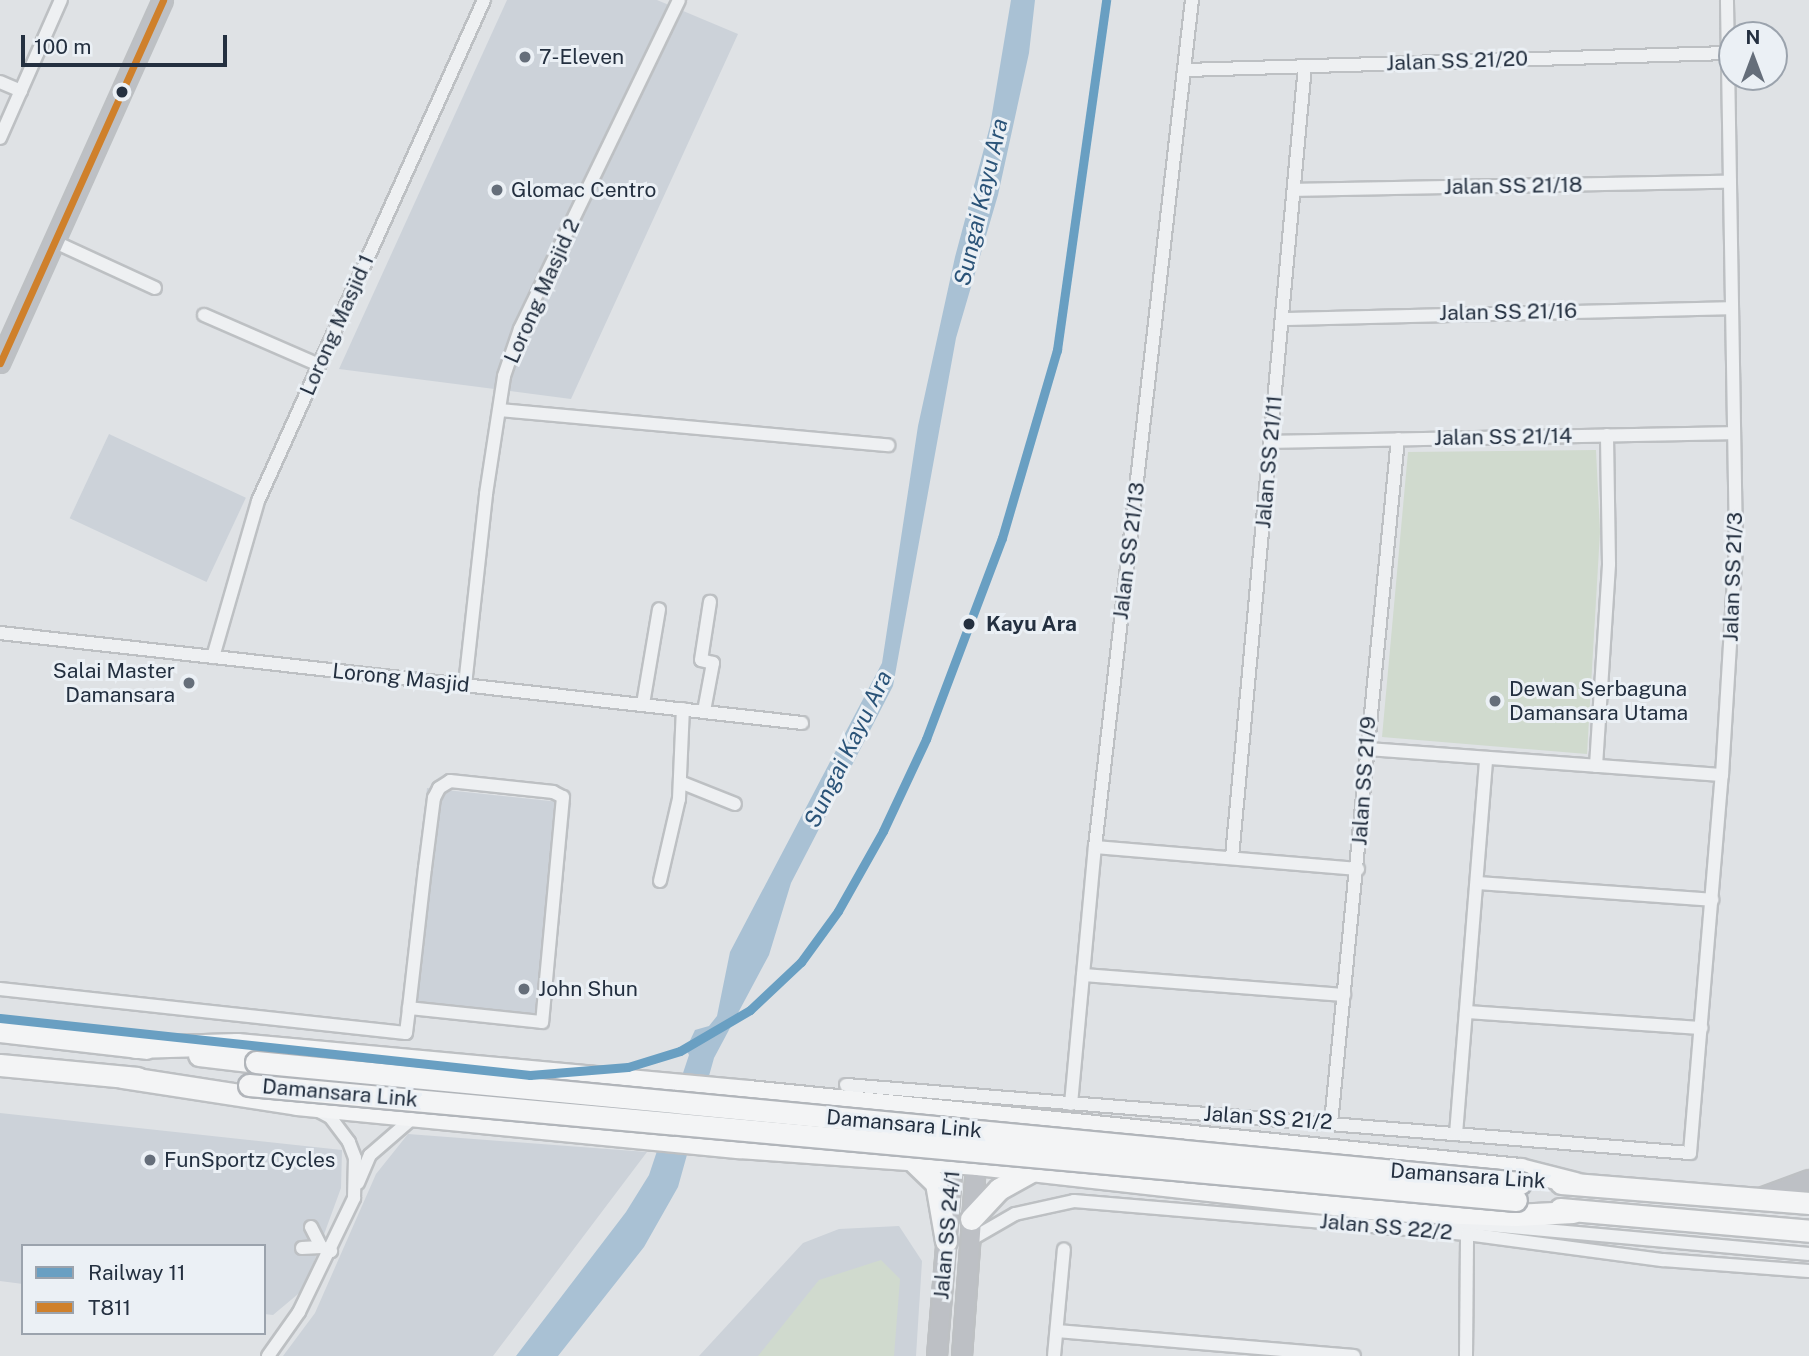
<!DOCTYPE html>
<html>
<head>
<meta charset="utf-8">
<style>
	body { margin:0 }
	#map { position:relative; width:1809px; height:1356px; overflow:hidden; background:#dfe2e5; font-family:"Public Sans",sans-serif }
	div>[style] { position:absolute }
	.built>* { inset:0; background:#ccd2d9; transform-origin:0 0 }
	.green>* { inset:0; background:#d0dace }
	.water>* { inset:0; background:#a9c1d4 }
	.roads { filter:drop-shadow(2px 0 #bdc0c3) drop-shadow(-2px 0 #bdc0c3) drop-shadow(0 2px #bdc0c3) drop-shadow(0 -2px #bdc0c3) }
	.street>* { height:12px; margin:-6px; padding:0 6px; transform-origin:6px; border-radius:6px; background:#eef0f2 }
	.secondary>* { height:18px; margin:-9px; padding:0 9px; transform-origin:9px; border-radius:9px; background:#bdc0c5 }
	.highway>* { height:21px; margin:-10.5px; padding:0 10.5px; transform-origin:10.5px; border-radius:10.5px; background:#f3f4f5 }
	.bridges { filter:drop-shadow(2px 0 #b1b5ba) drop-shadow(-2px 0 #b1b5ba) drop-shadow(0 2px #b1b5ba) drop-shadow(0 -2px #b1b5ba) }
	.highway-bridge>* { height:21px; margin:-10.5px; padding:0 10.5px; transform-origin:10.5px; border-radius:10.5px; background:#f3f4f5 }
	.bus-1>* { height:7px; margin:-3.5px; padding:0 3.5px; transform-origin:3.5px; border-radius:3.5px; background:#cf802b }
	.rail-1>* { height:9px; margin:-4.5px; padding:0 4.5px; transform-origin:4.5px; border-radius:4.5px; background:#699fc2 }
	.dots>* { width:19px; height:19px; translate:-50% -50%; box-sizing:border-box; border:4px solid #ebf0f5; border-radius:50% }
	span { translate:-50% -50%; white-space:nowrap; text-align:center; line-height:1.15; -webkit-text-stroke:6px #ebf0f5; paint-order:stroke }
	.poi-label { font-size:21px; color:#243040 }
	.left { translate:0 -50%; text-align:left }
	.right { translate:-100% -50%; text-align:right }
	.street-label { font-size:21px; color:#243040 }
	.stop-label { font-size:21px; color:#243040; font-weight:700 }
	.water-label { font-size:23px; color:#2a5378; font-style:italic }
	.legend { position:absolute; left:21px; top:1244px; width:245px; height:91px; box-sizing:border-box; background:#ebf0f5; border:2px solid #9ba3ad; margin:0; padding:9px 12px; list-style:none; font-size:21px; color:#243040 }
	.legend li { display:flex; align-items:center; gap:14px; height:35px }
	.legend b { width:35px; border:2px solid #9ba3ad }
	.north { position:absolute; left:1718px; top:21px; width:70px; height:70px; box-sizing:border-box; background:#ebf0f5; border:2px solid #9ba3ad; border-radius:50%; rotate:0deg; font-size:19px; font-weight:700; line-height:28px; text-align:center; color:#243040 }
	.north::after { content:''; display:block; margin:auto; width:24px; height:32px; background:#656e7a; clip-path:polygon(50% 0,100% 100%,50% 72%,0 100%) }
	.scale { position:absolute; left:21px; top:35px; width:206px; height:32px; box-sizing:border-box; border:4px solid #243040; border-top:0; padding-left:9px; font-size:21px; line-height:24px; white-space:nowrap; color:#243040; -webkit-text-stroke:5px #ebf0f5; paint-order:stroke }
</style>
</head>
<body>
<div id="map">
	<div class="built">
		<i style="clip-path:polygon(507px 0,657px 0,738px 34px,571px 399px,339px 369px)"></i>
		<i style="left:109px;top:434px;width:151px;height:93px;rotate:25deg"></i>
		<i style="left:427px;top:788px;width:145px;height:215px;rotate:6deg"></i>
		<i style="clip-path:polygon(0 1113px,342px 1150px,341px 1188px,304px 1289px,273px 1315px,264px 1314px,264px 1246px,23px 1246px,23px 1284px,0 1281px)"></i>
		<i style="clip-path:polygon(408px 1134px,647px 1152px,493px 1356px,283px 1356px,315px 1313px,376px 1174px)"></i>
		<i style="clip-path:polygon(899px 1226px,922px 1261px,916px 1356px,699px 1356px,803px 1243px,839px 1229px)"></i>
	</div>
	<div class="green">
		<i style="clip-path:polygon(1596px 450px,1600px 532px,1587px 754px,1382px 737px,1408px 452px)"></i>
		<i style="clip-path:polygon(881px 1260px,900px 1279px,894px 1356px,758px 1356px,819px 1280px)"></i>
	</div>
	<div class="water">
		<i style="clip-path:polygon(1011px 0,1035px 0,1029px 53px,998px 195px,956px 338px,893px 686px,791px 883px,769px 955px,714px 1058px,678px 1187px,644px 1247px,558px 1356px,516px 1356px,626px 1212px,649px 1175px,689px 1055px,686px 1049px,695px 1030px,709px 1026px,717px 1016px,730px 952px,882px 663px,918px 426px,955px 257px,990px 126px)"></i>
	</div>
	<div class="roads">
		<div class="street">
			<i style="left:1186px;top:70px;width:541px;rotate:-1.8deg"></i>
			<i style="left:0;top:82px;width:23px;rotate:23deg"></i>
			<i style="left:0;top:138px;width:151px;rotate:-66.2deg"></i>
			<i style="left:1295px;top:190px;width:435px;rotate:-1.1deg"></i>
			<i style="left:55px;top:242px;width:110px;rotate:24.7deg"></i>
			<i style="left:204px;top:315px;width:125px;rotate:23.5deg"></i>
			<i style="left:1283px;top:319px;width:449px;rotate:-1.4deg"></i>
			<i style="left:500px;top:410px;width:390px;rotate:5.2deg"></i>
			<i style="left:1271px;top:442px;width:463px;rotate:-1.1deg"></i>
			<i style="left:0;top:633px;width:807px;rotate:6.4deg"></i>
			<i style="left:213px;top:657px;width:162px;rotate:-73.9deg"></i>
			<i style="left:258px;top:501px;width:550px;rotate:-65.72deg"></i>
			<i style="left:465px;top:685px;width:192px;rotate:-83.7deg"></i>
			<i style="left:486px;top:494px;width:119px;rotate:-81.3deg"></i>
			<i style="left:504px;top:376px;width:50px;rotate:-71.2deg"></i>
			<i style="left:520px;top:329px;width:365px;rotate:-64.2deg"></i>
			<i style="left:643px;top:704px;width:96px;rotate:-80.4deg"></i>
			<i style="left:704px;top:711px;width:49px;rotate:-79.4deg"></i>
			<i style="left:713px;top:663px;width:12px;rotate:-166deg"></i>
			<i style="left:701px;top:660px;width:59px;rotate:-81.2deg"></i>
			<i style="left:1367px;top:749px;width:356px;rotate:4.2deg"></i>
			<i style="left:1596px;top:766px;width:202px;rotate:-86.3deg"></i>
			<i style="left:1609px;top:564px;width:129px;rotate:-90.9deg"></i>
			<i style="left:680px;top:782px;width:59px;rotate:21.8deg"></i>
			<i style="left:1095px;top:847px;width:264px;rotate:4.8deg"></i>
			<i style="left:1232px;top:857px;width:794px;rotate:-84.73deg"></i>
			<i style="left:660px;top:881px;width:84px;rotate:-77deg"></i>
			<i style="left:679px;top:799px;width:90px;rotate:-87.5deg"></i>
			<i style="left:1477px;top:883px;width:236px;rotate:4.1deg"></i>
			<i style="left:1083px;top:975px;width:262px;rotate:4.4deg"></i>
			<i style="left:0;top:989px;width:408px;rotate:6.2deg"></i>
			<i style="left:406px;top:1033px;width:25px;rotate:-83deg"></i>
			<i style="left:409px;top:1008px;width:141px;rotate:-83.5deg"></i>
			<i style="left:425px;top:868px;width:71px;rotate:-82.7deg"></i>
			<i style="left:434px;top:798px;width:11px;rotate:-63deg"></i>
			<i style="left:439px;top:788px;width:13px;rotate:-32deg"></i>
			<i style="left:450px;top:781px;width:104px;rotate:6.1deg"></i>
			<i style="left:553px;top:792px;width:11px;rotate:27deg"></i>
			<i style="left:563px;top:797px;width:226px;rotate:95.3deg"></i>
			<i style="left:542px;top:1022px;width:134px;rotate:-174deg"></i>
			<i style="left:1466px;top:1012px;width:236px;rotate:3.9deg"></i>
			<i style="left:846px;top:1085px;width:847px;rotate:4.61deg"></i>
			<i style="left:1690px;top:1153px;width:379px;rotate:-85.2deg"></i>
			<i style="left:1722px;top:775px;width:230px;rotate:-86.5deg"></i>
			<i style="left:1736px;top:545px;width:545px;rotate:-90.95deg"></i>
			<i style="left:1071px;top:1104px;width:258px;rotate:-84.7deg"></i>
			<i style="left:1095px;top:847px;width:853px;rotate:-83.47deg"></i>
			<i style="left:1331px;top:1123px;width:687px;rotate:-84.41deg"></i>
			<i style="left:1456px;top:1134px;width:377px;rotate:-85.4deg"></i>
			<i style="left:358px;top:1183px;width:30px;rotate:-67deg"></i>
			<i style="left:370px;top:1155px;width:60px;rotate:-40.9deg"></i>
			<i style="left:1457px;top:1222px;width:353px;rotate:5.2deg"></i>
			<i style="left:311px;top:1227px;width:22px;rotate:63deg"></i>
			<i style="left:970px;top:1240px;width:52px;rotate:-30deg"></i>
			<i style="left:1015px;top:1214px;width:60px;rotate:-12.4deg"></i>
			<i style="left:1074px;top:1201px;width:394px;rotate:4.8deg"></i>
			<i style="left:1467px;top:1234px;width:198px;rotate:7.6deg"></i>
			<i style="left:1663px;top:1260px;width:146px;rotate:4.3deg"></i>
			<i style="left:302px;top:1248px;width:19px;rotate:-3deg"></i>
			<i style="left:321px;top:1247px;width:11px;rotate:22deg"></i>
			<i style="left:1057px;top:1331px;width:298px;rotate:4.8deg"></i>
			<i style="left:268px;top:1356px;width:54px;rotate:-54.8deg"></i>
			<i style="left:299px;top:1312px;width:127px;rotate:-64.2deg"></i>
			<i style="left:354px;top:1198px;width:40px;rotate:-88.6deg"></i>
			<i style="left:355px;top:1158px;width:17px;rotate:-111deg"></i>
			<i style="left:349px;top:1142px;width:31px;rotate:-127deg"></i>
			<i style="left:330px;top:1117px;width:15px;rotate:-152deg"></i>
			<i style="left:1054px;top:1356px;width:107px;rotate:-84.7deg"></i>
			<i style="left:1466px;top:1356px;width:122px;rotate:-89.5deg"></i>
		</div>
		<div class="secondary">
			<i style="left:0;top:363px;width:398px;rotate:-65.8deg"></i>
			<i style="left:1763px;top:1197px;width:49px;rotate:-20.3deg"></i>
			<i style="left:937px;top:1356px;width:208px;rotate:-85.3deg"></i>
			<i style="left:962px;top:1356px;width:206px;rotate:-85.8deg"></i>
		</div>
		<div class="highway">
			<i style="left:0;top:1031px;width:147px;rotate:6.6deg"></i>
			<i style="left:135px;top:1047px;width:102px;rotate:-1.7deg"></i>
			<i style="left:237px;top:1044px;width:513px;rotate:5.26deg"></i>
			<i style="left:748px;top:1091px;width:776px;rotate:5.77deg"></i>
			<i style="left:1520px;top:1169px;width:57px;rotate:14.3deg"></i>
			<i style="left:199px;top:1055px;width:57px;rotate:7deg"></i>
			<i style="left:0;top:1065px;width:138px;rotate:5.4deg"></i>
			<i style="left:123px;top:1077px;width:176px;rotate:8.8deg"></i>
			<i style="left:297px;top:1104px;width:444px;rotate:5.6deg"></i>
			<i style="left:739px;top:1147px;width:239px;rotate:4.1deg"></i>
			<i style="left:977px;top:1164px;width:415px;rotate:6.4deg"></i>
			<i style="left:1389px;top:1210px;width:126px;rotate:2.3deg"></i>
			<i style="left:1515px;top:1215px;width:58px;rotate:-3deg"></i>
			<i style="left:910px;top:1158px;width:36px;rotate:44deg"></i>
			<i style="left:936px;top:1183px;width:59px;rotate:80.2deg"></i>
			<i style="left:1561px;top:1183px;width:249px;rotate:4.6deg"></i>
			<i style="left:1560px;top:1209px;width:250px;rotate:5deg"></i>
			<i style="left:971px;top:1219px;width:41px;rotate:-47deg"></i>
			<i style="left:999px;top:1189px;width:35px;rotate:-29deg"></i>
		</div>
	</div>
	<div class="bridges">
		<div class="highway-bridge">
			<i style="left:256px;top:1062px;width:1270px;rotate:5.47deg"></i>
			<i style="left:249px;top:1085px;width:1272px;rotate:5.19deg"></i>
		</div>
	</div>
	<div class="bus-1">
		<i style="left:0;top:363px;width:398px;rotate:-65.8deg"></i>
	</div>
	<div class="rail-1">
		<i style="left:0;top:1018px;width:533px;rotate:6.14deg"></i>
		<i style="left:530px;top:1075px;width:98px;rotate:-4.7deg"></i>
		<i style="left:628px;top:1067px;width:54px;rotate:-17.1deg"></i>
		<i style="left:680px;top:1051px;width:81px;rotate:-30.4deg"></i>
		<i style="left:750px;top:1010px;width:70px;rotate:-43.3deg"></i>
		<i style="left:801px;top:962px;width:63px;rotate:-54deg"></i>
		<i style="left:838px;top:911px;width:92px;rotate:-60.6deg"></i>
		<i style="left:883px;top:831px;width:102px;rotate:-64.9deg"></i>
		<i style="left:926px;top:739px;width:215px;rotate:-69.3deg"></i>
		<i style="left:1002px;top:538px;width:196px;rotate:-73.7deg"></i>
		<i style="left:1057px;top:350px;width:353px;rotate:-82deg"></i>
	</div>
	<div class="dots">
		<i style="left:525px;top:57px;background:#656e7a"></i>
		<i style="left:122px;top:92px;background:#243040"></i>
		<i style="left:497px;top:190px;background:#656e7a"></i>
		<i style="left:969px;top:624px;background:#243040"></i>
		<i style="left:189px;top:683px;background:#656e7a"></i>
		<i style="left:1495px;top:701px;background:#656e7a"></i>
		<i style="left:524px;top:989px;background:#656e7a"></i>
		<i style="left:150px;top:1160px;background:#656e7a"></i>
	</div>
	<div class="poi-label">
		<span class="left" style="left:539px;top:57px">7-Eleven</span>
		<span class="left" style="left:511px;top:190px">Glomac Centro</span>
		<span class="right" style="left:175px;top:683px">Salai Master<br>Damansara</span>
		<span class="left" style="left:1509px;top:701px">Dewan Serbaguna<br>Damansara Utama</span>
		<span class="left" style="left:538px;top:989px">John Shun</span>
		<span class="left" style="left:164px;top:1160px">FunSportz Cycles</span>
	</div>
	<div class="street-label">
		<span style="left:1457px;top:61px;rotate:-2deg">Jalan SS 21/20</span>
		<span style="left:1513px;top:186px;rotate:-1deg">Jalan SS 21/18</span>
		<span style="left:542px;top:291px;rotate:-66deg">Lorong Masjid 2</span>
		<span style="left:1508px;top:312px;rotate:-1deg">Jalan SS 21/16</span>
		<span style="left:337px;top:325px;rotate:-66deg">Lorong Masjid 1</span>
		<span style="left:1503px;top:437px;rotate:-1deg">Jalan SS 21/14</span>
		<span style="left:1269px;top:462px;rotate:-85deg">Jalan SS 21/11</span>
		<span style="left:1129px;top:551px;rotate:-83deg">Jalan SS 21/13</span>
		<span style="left:1733px;top:577px;rotate:-88deg">Jalan SS 21/3</span>
		<span style="left:401px;top:678px;rotate:6deg">Lorong Masjid</span>
		<span style="left:1364px;top:781px;rotate:-86deg">Jalan SS 21/9</span>
		<span style="left:340px;top:1093px;rotate:5deg">Damansara Link</span>
		<span style="left:1268px;top:1118px;rotate:4deg">Jalan SS 21/2</span>
		<span style="left:904px;top:1124px;rotate:5deg">Damansara Link</span>
		<span style="left:1468px;top:1176px;rotate:4deg">Damansara Link</span>
		<span style="left:1386px;top:1227px;rotate:5deg">Jalan SS 22/2</span>
		<span style="left:947px;top:1235px;rotate:-85deg">Jalan SS 24/1</span>
	</div>
	<div class="stop-label">
		<span class="left" style="left:986px;top:624px">Kayu Ara</span>
	</div>
	<div class="water-label">
		<span style="left:981px;top:202px;rotate:-77deg">Sungai Kayu Ara</span>
		<span style="left:848px;top:749px;rotate:-64deg">Sungai Kayu Ara</span>
	</div>
	<ul class="legend">
	<li><b style="height:9px;background:#699fc2"></b>Railway 11</li>
	<li><b style="height:9px;background:#cf802b"></b>T811</li>
	</ul>
	<div class="north">N</div>
	<div class="scale">100 m</div>
</div>
</body>
</html>
